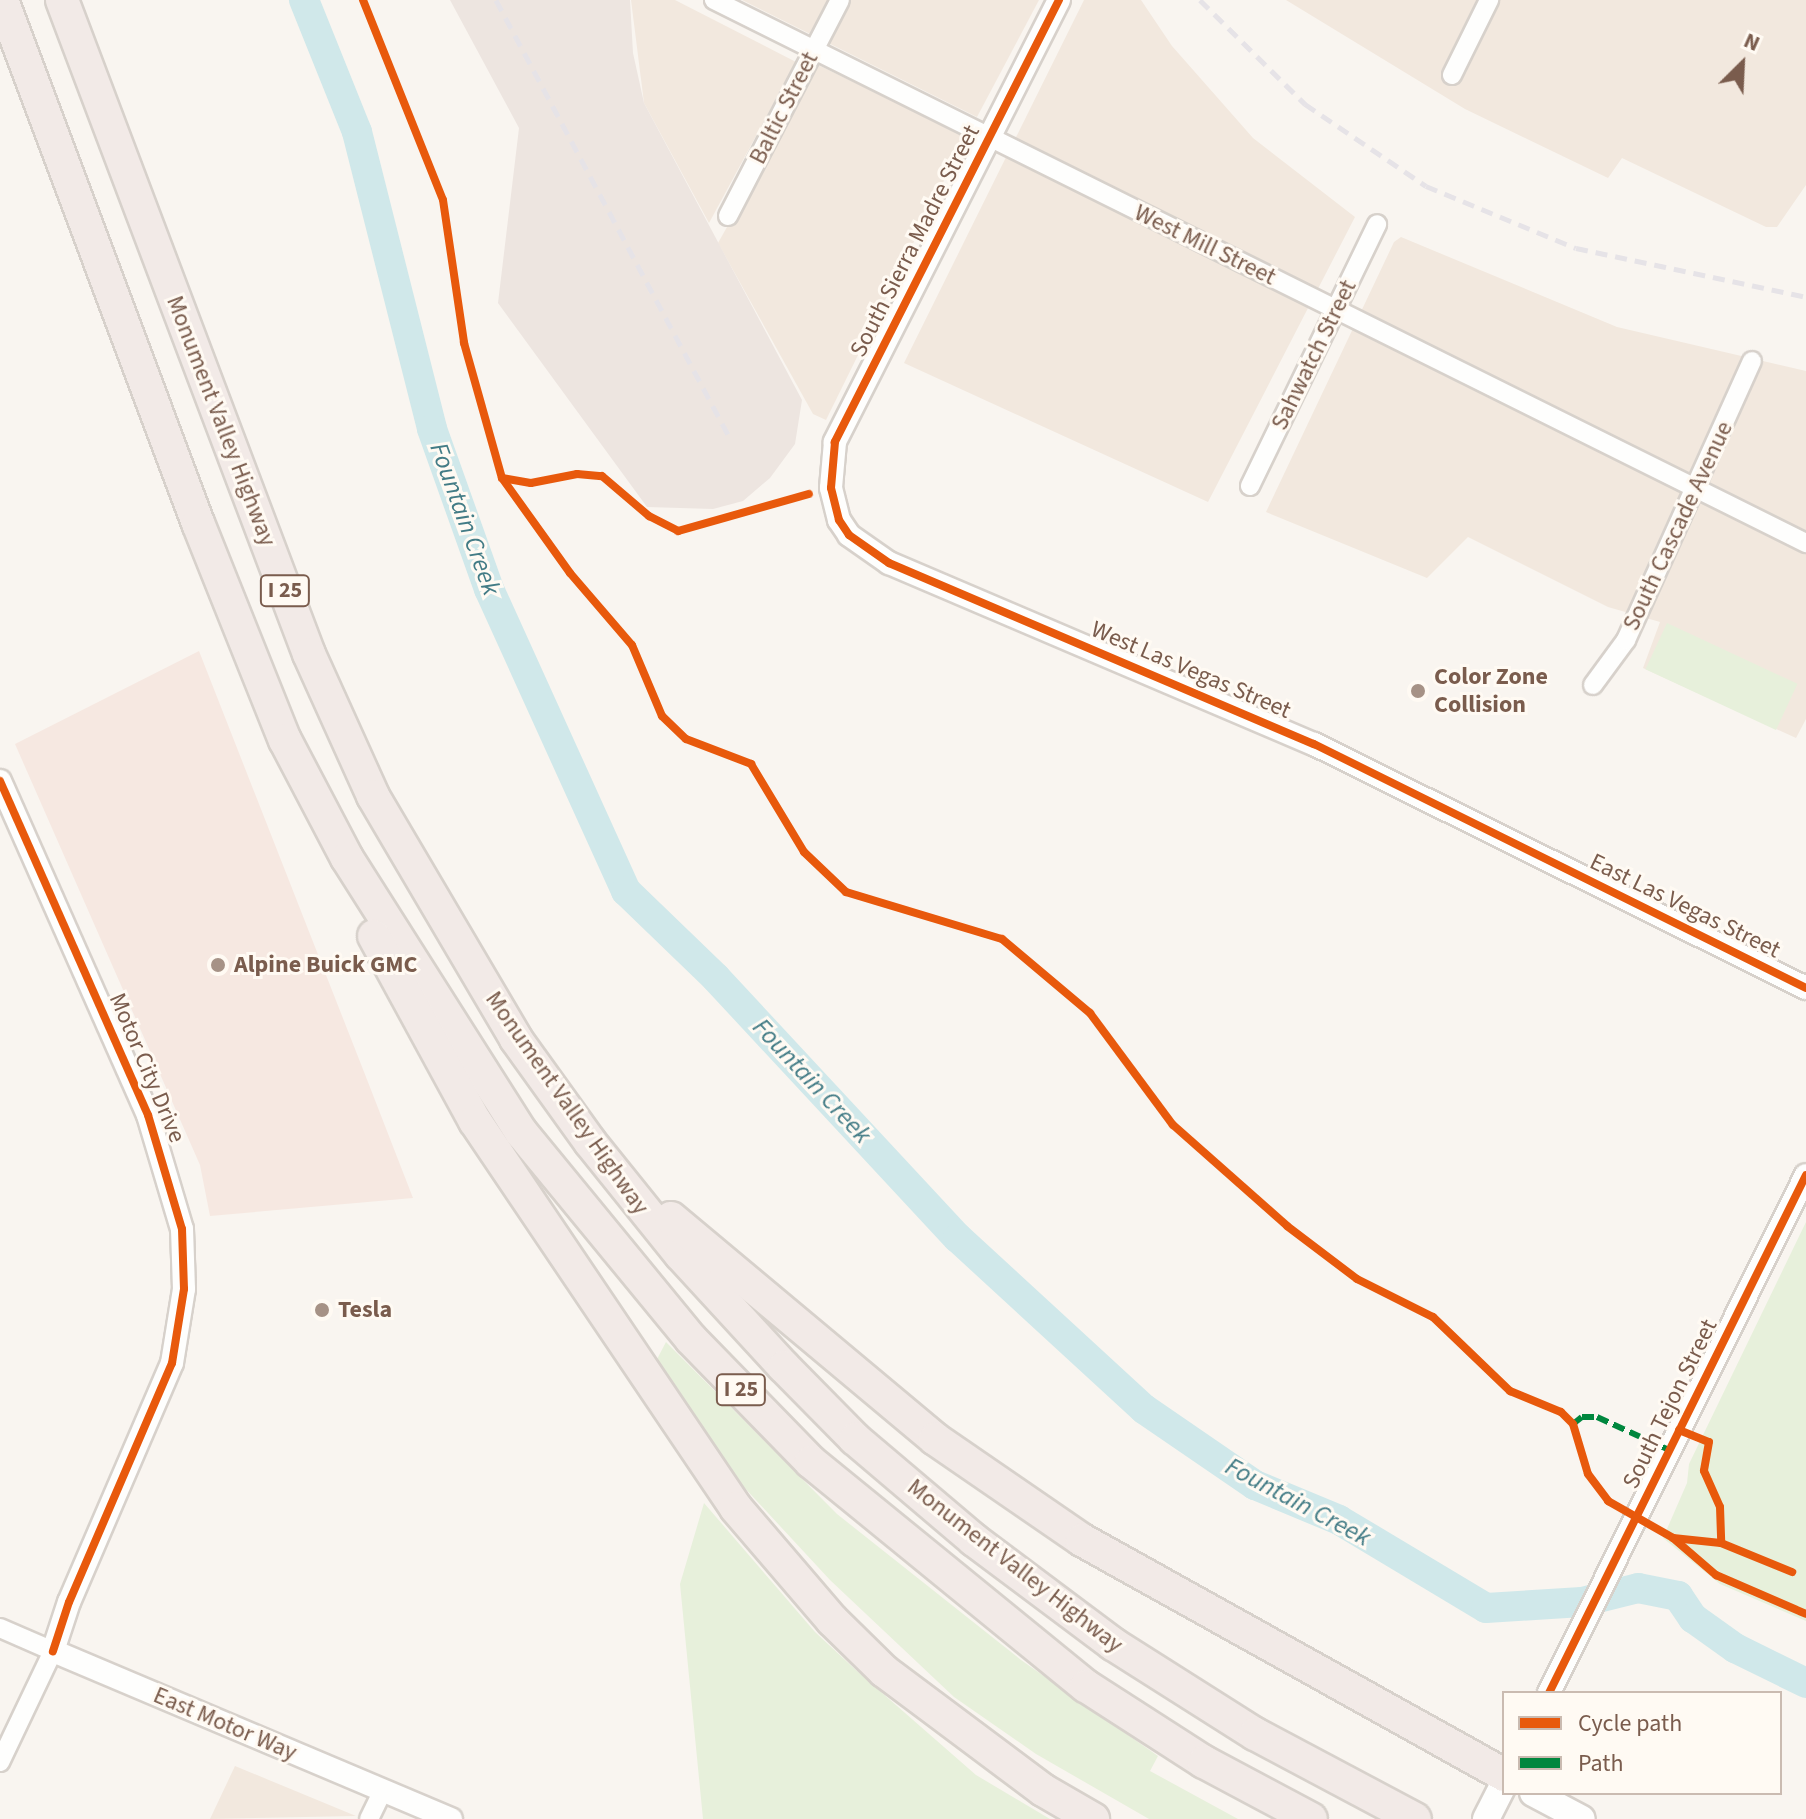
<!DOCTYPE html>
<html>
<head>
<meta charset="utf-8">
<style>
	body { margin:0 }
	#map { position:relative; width:1806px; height:1819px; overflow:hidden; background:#f9f5f0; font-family:"Source Sans 3",sans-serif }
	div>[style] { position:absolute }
	.residential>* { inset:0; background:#f2e8de }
	.commercial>* { inset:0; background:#f6e8e1 }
	.industrial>* { inset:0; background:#ede5e0 }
	.green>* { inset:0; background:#e7f0db; transform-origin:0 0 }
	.river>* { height:30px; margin:-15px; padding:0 15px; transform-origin:15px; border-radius:15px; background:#d0e8ea }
	.roads { filter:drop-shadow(2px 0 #d7d1cb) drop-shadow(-2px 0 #d7d1cb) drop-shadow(0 2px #d7d1cb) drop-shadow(0 -2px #d7d1cb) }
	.minor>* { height:18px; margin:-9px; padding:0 9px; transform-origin:9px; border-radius:9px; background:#fefefd }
	.tertiary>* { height:22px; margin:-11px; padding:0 11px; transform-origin:11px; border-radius:11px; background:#fefefd }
	.secondary>* { height:26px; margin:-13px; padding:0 13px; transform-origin:13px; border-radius:13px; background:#fefefd }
	.motorway>* { height:32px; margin:-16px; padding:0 16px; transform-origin:16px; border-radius:16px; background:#f2eae7 }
	.rail>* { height:5px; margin-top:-2.5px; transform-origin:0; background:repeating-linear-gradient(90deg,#e6e3e7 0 12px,transparent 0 20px) }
	.quiet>* { height:6px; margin-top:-3px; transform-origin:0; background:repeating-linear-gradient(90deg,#00873e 0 12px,transparent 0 18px) }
	.cycleway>* { height:8px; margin:-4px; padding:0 4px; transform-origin:4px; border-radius:4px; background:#e8590c }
	.dots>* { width:22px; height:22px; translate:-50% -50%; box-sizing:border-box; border:4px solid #fffaf3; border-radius:50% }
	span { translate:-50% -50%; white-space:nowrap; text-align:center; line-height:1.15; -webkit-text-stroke:6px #fffaf3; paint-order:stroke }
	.shield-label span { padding:2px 6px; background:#fffaf3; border:2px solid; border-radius:6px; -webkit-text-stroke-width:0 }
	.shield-label { font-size:22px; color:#7a5c4d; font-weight:700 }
	.street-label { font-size:24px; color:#7a5c4d }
	.poi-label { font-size:24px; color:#7a5c4d; font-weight:700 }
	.left { translate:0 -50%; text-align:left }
	.water-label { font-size:26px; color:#437c86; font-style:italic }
	.legend { position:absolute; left:1502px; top:1691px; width:280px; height:104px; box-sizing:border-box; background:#fffaf3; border:2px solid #cabbb1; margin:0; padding:10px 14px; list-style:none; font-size:24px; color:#7a5c4d }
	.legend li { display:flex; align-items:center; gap:16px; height:40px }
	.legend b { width:40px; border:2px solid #cabbb1 }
	.north { position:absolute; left:1702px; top:24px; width:80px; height:80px; -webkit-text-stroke:6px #fffaf3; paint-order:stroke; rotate:24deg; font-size:22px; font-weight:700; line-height:32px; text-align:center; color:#7a5c4d }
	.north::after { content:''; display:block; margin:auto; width:28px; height:36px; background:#7a5c4d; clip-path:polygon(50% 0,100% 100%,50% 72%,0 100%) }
</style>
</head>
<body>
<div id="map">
	<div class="residential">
		<i style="clip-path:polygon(631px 0,675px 0,796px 62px,709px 223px,644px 103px)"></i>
		<i style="clip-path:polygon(742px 0,1039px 0,977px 117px)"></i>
		<i style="clip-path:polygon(1084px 0,1141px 0,1172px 46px,1253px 138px,1355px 217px,1208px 502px,904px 363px)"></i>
		<i style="clip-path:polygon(1286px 0,1806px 0,1806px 185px,1777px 227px,1766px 227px,1622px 158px,1608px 178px,1465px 109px)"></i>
		<i style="clip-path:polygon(818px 65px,966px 136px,826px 420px,813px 414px,718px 243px)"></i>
		<i style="clip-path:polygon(1401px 237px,1617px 327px,1806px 371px,1806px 719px,1796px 738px,1643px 668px,1660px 622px,1608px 607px,1468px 537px,1427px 578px,1266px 512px,1394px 242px)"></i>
		<i style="clip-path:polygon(235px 1766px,356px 1816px,210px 1819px)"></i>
	</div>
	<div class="commercial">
		<i style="clip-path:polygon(199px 651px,366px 1077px,413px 1198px,210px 1216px,200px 1165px,15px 744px)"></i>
	</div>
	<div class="industrial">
		<i style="clip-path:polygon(450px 0,630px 0,633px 53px,644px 103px,802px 400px,795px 444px,770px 478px,743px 501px,713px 509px,647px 507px,498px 303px,519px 128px)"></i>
	</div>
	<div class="green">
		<i style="left:1667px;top:623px;width:144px;height:51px;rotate:25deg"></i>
		<i style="clip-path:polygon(1806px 1222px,1806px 1621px,1720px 1584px,1663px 1538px,1687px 1483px,1689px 1464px)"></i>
		<i style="clip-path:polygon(666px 1342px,837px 1514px,1021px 1660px,1158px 1756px,1150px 1771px,1238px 1819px,1149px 1819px,1036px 1754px,954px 1697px,830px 1580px,742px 1485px,655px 1363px)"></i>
		<i style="clip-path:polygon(704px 1503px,815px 1632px,857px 1671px,976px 1775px,1050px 1819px,703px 1819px,680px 1584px)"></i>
	</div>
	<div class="river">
		<i style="left:304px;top:0;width:142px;rotate:68.1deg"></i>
		<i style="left:357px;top:132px;width:306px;rotate:75.8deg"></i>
		<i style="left:432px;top:429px;width:170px;rotate:70.4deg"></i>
		<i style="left:489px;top:589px;width:332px;rotate:65.6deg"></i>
		<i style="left:626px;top:891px;width:125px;rotate:44deg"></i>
		<i style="left:716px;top:978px;width:355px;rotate:47.1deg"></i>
		<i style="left:958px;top:1238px;width:253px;rotate:42.6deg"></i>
		<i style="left:1144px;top:1409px;width:135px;rotate:34.4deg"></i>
		<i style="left:1255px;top:1485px;width:91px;rotate:22.6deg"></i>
		<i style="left:1339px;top:1520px;width:171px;rotate:30.9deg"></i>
		<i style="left:1486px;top:1608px;width:96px;rotate:-3.6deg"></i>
		<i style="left:1582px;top:1602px;width:58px;rotate:-14deg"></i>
		<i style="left:1638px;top:1588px;width:41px;rotate:11.3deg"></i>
		<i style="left:1678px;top:1596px;width:27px;rotate:56deg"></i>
		<i style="left:1693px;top:1618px;width:52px;rotate:35.5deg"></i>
		<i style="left:1735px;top:1648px;width:79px;rotate:26.2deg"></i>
	</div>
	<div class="roads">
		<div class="minor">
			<i style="left:714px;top:0;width:1220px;rotate:26.44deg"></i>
			<i style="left:1452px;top:75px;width:84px;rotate:-63.7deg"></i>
			<i style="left:728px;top:216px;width:243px;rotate:-62.6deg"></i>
			<i style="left:1250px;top:486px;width:291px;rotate:-64.1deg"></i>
			<i style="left:1593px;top:685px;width:56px;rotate:-53.7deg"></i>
			<i style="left:1626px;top:640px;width:306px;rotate:-65.7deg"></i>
			<i style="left:0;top:1628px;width:58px;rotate:23.5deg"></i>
			<i style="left:53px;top:1651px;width:123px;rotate:115.5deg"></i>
			<i style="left:369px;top:1819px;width:32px;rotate:-64deg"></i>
		</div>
		<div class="tertiary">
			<i style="left:1059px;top:0;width:496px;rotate:116.9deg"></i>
			<i style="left:835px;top:442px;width:46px;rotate:95deg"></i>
			<i style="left:831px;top:488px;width:33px;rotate:76deg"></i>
			<i style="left:839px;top:520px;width:18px;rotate:56deg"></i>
			<i style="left:849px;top:535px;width:49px;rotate:35deg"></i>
			<i style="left:889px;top:563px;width:462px;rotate:23.1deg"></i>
			<i style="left:1314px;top:744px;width:549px;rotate:26.38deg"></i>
			<i style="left:0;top:781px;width:365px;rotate:66.1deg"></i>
			<i style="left:148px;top:1115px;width:119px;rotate:73.4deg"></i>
			<i style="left:182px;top:1229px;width:60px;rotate:88.1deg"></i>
			<i style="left:184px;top:1289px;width:75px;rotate:99.2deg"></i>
			<i style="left:172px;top:1363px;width:260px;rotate:113.3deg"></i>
			<i style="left:69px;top:1602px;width:52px;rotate:108.1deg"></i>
			<i style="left:53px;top:1651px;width:432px;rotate:22.9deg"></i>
			<i style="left:1549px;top:1693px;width:578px;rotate:-63.61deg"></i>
		</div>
		<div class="secondary">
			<i style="left:1533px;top:1793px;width:55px;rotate:28deg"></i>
			<i style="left:1486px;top:1819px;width:39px;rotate:-63deg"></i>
		</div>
		<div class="motorway">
			<i style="left:2px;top:0;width:559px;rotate:69.46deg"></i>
			<i style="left:198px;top:523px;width:234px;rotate:68.2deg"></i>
			<i style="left:285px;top:740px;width:133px;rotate:62.3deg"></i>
			<i style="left:347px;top:858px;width:325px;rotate:57.6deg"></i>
			<i style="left:521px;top:1132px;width:268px;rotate:50.6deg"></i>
			<i style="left:691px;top:1339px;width:172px;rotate:45.7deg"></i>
			<i style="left:811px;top:1462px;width:355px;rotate:39.2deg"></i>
			<i style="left:1086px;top:1686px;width:140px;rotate:32.8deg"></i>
			<i style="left:1204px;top:1762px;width:121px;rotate:28deg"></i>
			<i style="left:62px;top:0;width:699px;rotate:69.31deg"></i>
			<i style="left:309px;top:654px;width:156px;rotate:65.7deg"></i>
			<i style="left:373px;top:796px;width:282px;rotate:59.5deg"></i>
			<i style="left:516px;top:1039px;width:127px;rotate:54.3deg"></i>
			<i style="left:590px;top:1142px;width:145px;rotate:51.2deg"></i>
			<i style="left:681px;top:1255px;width:152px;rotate:47.4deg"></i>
			<i style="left:784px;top:1367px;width:101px;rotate:45.4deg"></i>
			<i style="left:855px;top:1439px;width:156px;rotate:40.3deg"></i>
			<i style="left:974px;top:1540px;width:174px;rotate:36.8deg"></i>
			<i style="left:1113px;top:1644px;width:168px;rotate:32.4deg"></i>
			<i style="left:1255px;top:1734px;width:181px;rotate:28deg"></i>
			<i style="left:374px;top:936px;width:211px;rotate:61.4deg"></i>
			<i style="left:475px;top:1121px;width:467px;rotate:56deg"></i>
			<i style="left:736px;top:1508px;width:148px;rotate:49.4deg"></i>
			<i style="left:832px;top:1620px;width:73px;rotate:44.4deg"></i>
			<i style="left:884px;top:1671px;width:199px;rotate:36.8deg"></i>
			<i style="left:1043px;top:1790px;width:58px;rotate:30.1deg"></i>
			<i style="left:671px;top:1218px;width:344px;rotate:39.9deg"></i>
			<i style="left:935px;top:1439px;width:178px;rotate:34.5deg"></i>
			<i style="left:1082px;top:1540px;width:483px;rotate:29.1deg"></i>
		</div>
	</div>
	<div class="rail">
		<i style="left:496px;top:0;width:497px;rotate:61.9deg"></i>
		<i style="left:1200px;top:0;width:148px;rotate:44.7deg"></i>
		<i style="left:1305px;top:104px;width:146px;rotate:34.1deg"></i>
		<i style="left:1426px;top:186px;width:162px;rotate:22.5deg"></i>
		<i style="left:1576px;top:248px;width:235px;rotate:12deg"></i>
	</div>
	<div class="quiet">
		<i style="left:1573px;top:1424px;width:11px;rotate:-38deg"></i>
		<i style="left:1582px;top:1417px;width:15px"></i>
		<i style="left:1597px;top:1417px;width:79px;rotate:24.6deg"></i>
	</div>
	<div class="cycleway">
		<i style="left:363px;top:0;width:215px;rotate:68.2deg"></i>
		<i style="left:443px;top:200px;width:145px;rotate:81.6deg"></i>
		<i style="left:464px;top:343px;width:140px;rotate:74.3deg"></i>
		<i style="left:502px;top:478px;width:117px;rotate:54.4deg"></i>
		<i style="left:570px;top:573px;width:95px;rotate:49.3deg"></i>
		<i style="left:632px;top:645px;width:77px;rotate:67.1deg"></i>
		<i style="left:662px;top:716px;width:33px;rotate:44deg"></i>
		<i style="left:686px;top:739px;width:70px;rotate:21deg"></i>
		<i style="left:751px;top:764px;width:103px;rotate:58.9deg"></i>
		<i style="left:804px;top:852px;width:58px;rotate:43.6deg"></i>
		<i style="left:846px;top:892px;width:163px;rotate:16.8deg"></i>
		<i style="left:1002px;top:939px;width:115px;rotate:40.1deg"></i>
		<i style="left:1090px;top:1013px;width:139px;rotate:53.5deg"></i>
		<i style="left:1173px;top:1125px;width:152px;rotate:41.5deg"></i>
		<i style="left:1287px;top:1226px;width:88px;rotate:37.1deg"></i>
		<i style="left:1357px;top:1279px;width:85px;rotate:26.6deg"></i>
		<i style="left:1433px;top:1317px;width:107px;rotate:43.9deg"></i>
		<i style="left:1510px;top:1391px;width:55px;rotate:22.4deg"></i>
		<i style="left:1561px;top:1412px;width:17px;rotate:45deg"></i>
		<i style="left:1573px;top:1424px;width:52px;rotate:73.3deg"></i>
		<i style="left:1588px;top:1474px;width:34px;rotate:53deg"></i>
		<i style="left:1608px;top:1501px;width:75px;rotate:29.6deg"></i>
		<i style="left:1673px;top:1538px;width:57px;rotate:40.7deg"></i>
		<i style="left:1716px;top:1575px;width:98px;rotate:23.4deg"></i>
		<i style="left:1059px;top:0;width:496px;rotate:116.9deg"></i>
		<i style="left:835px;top:442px;width:46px;rotate:95deg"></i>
		<i style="left:831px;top:488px;width:33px;rotate:76deg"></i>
		<i style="left:839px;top:520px;width:18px;rotate:56deg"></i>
		<i style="left:849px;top:535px;width:49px;rotate:35deg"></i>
		<i style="left:889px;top:563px;width:462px;rotate:23.1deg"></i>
		<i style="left:1314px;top:744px;width:549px;rotate:26.38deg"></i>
		<i style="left:502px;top:478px;width:29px;rotate:10deg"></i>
		<i style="left:531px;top:483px;width:47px;rotate:-11.1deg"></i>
		<i style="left:577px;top:474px;width:25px;rotate:5deg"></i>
		<i style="left:602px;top:476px;width:62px;rotate:40.4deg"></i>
		<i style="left:649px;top:516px;width:33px;rotate:27deg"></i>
		<i style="left:678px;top:531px;width:136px;rotate:-15.8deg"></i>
		<i style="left:0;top:781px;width:365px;rotate:66.1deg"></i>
		<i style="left:148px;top:1115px;width:119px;rotate:73.4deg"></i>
		<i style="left:182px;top:1229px;width:60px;rotate:88.1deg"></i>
		<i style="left:184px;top:1289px;width:75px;rotate:99.2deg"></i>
		<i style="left:172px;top:1363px;width:260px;rotate:113.3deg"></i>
		<i style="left:69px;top:1602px;width:52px;rotate:108.1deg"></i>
		<i style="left:1679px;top:1430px;width:32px;rotate:22deg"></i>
		<i style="left:1709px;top:1442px;width:29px;rotate:100deg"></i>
		<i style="left:1704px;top:1471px;width:39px;rotate:66deg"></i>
		<i style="left:1720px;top:1507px;width:36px;rotate:88deg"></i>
		<i style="left:1673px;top:1538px;width:48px;rotate:5.9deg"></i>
		<i style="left:1721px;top:1543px;width:77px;rotate:22.2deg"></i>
		<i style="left:1549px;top:1693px;width:578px;rotate:-63.61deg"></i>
	</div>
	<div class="dots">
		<i style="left:1418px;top:691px;background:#a69286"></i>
		<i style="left:218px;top:965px;background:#a69286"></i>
		<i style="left:322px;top:1310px;background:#a69286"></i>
	</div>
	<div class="shield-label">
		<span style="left:285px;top:591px">I 25</span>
		<span style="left:741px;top:1390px">I 25</span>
	</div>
	<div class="street-label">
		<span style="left:784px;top:108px;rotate:-63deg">Baltic Street</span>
		<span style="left:915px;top:241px;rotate:-63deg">South Sierra Madre Street</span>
		<span style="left:1205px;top:245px;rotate:26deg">West Mill Street</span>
		<span style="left:1314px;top:355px;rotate:-64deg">Sahwatch Street</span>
		<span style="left:221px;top:421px;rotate:69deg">Monument Valley Highway</span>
		<span style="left:1678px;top:526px;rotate:-65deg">South Cascade Avenue</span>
		<span style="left:1191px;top:670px;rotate:23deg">West Las Vegas Street</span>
		<span style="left:1685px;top:906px;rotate:26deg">East Las Vegas Street</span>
		<span style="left:147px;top:1068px;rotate:67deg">Motor City Drive</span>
		<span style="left:567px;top:1103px;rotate:55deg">Monument Valley Highway</span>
		<span style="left:1670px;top:1404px;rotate:-64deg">South Tejon Street</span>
		<span style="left:1015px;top:1566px;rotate:38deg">Monument Valley Highway</span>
		<span style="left:225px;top:1724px;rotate:23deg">East Motor Way</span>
	</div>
	<div class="poi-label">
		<span class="left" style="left:1434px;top:691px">Color Zone<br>Collision</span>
		<span class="left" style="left:234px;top:965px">Alpine Buick GMC</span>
		<span class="left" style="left:338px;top:1310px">Tesla</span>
	</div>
	<div class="water-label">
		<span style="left:465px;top:519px;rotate:70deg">Fountain Creek</span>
		<span style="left:812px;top:1081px;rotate:47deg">Fountain Creek</span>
		<span style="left:1298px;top:1502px;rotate:28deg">Fountain Creek</span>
	</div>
	<ul class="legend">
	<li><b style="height:10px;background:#e8590c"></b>Cycle path</li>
	<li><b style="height:10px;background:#00873e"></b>Path</li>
	</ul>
	<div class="north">N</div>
</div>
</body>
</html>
